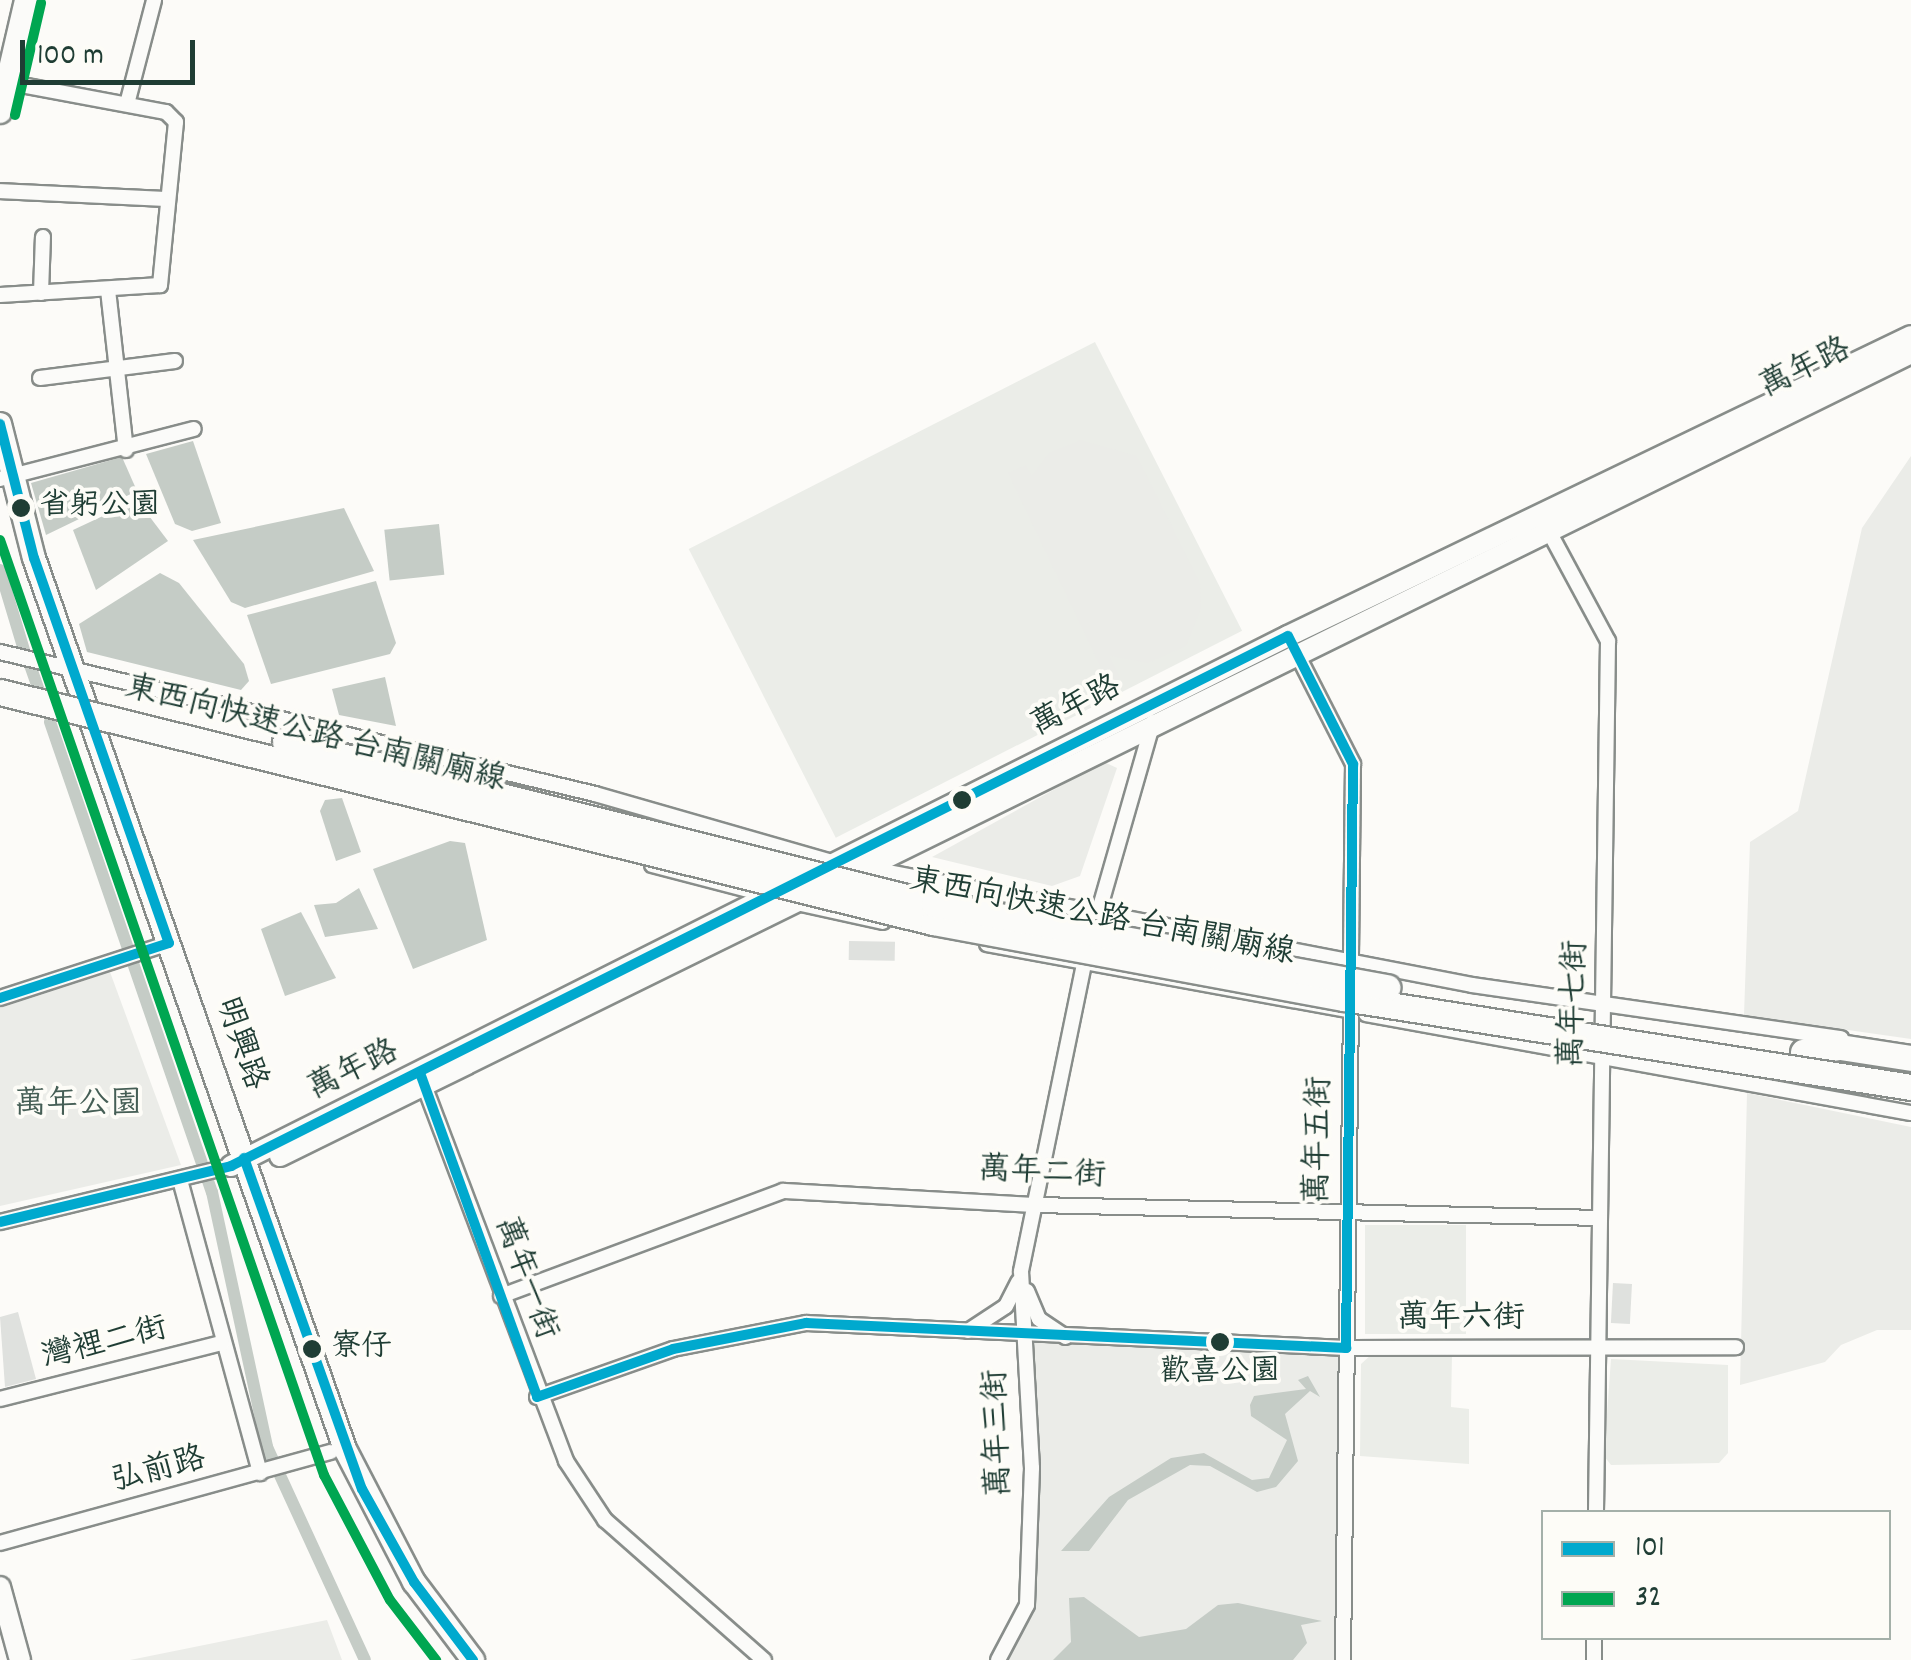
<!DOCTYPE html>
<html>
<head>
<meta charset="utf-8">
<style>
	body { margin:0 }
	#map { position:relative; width:1911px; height:1660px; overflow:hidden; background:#fcfbf8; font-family:Dekko,"LXGW WenKai TC",sans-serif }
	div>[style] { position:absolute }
	.built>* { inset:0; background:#ebede8; transform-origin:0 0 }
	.green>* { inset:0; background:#ebece8 }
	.water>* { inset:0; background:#c5ccc6; transform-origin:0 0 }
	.canal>* { height:12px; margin:-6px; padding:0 6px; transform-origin:6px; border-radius:6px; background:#c5ccc6 }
	.building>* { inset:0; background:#dfe1de; transform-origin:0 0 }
	.roads { filter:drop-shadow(2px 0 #888d8a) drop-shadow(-2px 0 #888d8a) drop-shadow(0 2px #888d8a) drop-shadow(0 -2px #888d8a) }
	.street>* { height:14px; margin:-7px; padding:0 7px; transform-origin:7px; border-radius:7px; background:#fbfbf9 }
	.secondary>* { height:20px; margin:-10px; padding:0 10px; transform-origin:10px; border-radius:10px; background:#fbfbf9 }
	.primary>* { height:22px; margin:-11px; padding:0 11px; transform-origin:11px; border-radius:11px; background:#fbfbf9 }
	.highway>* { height:25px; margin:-12.5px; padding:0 12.5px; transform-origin:12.5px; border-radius:12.5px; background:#fbfbf9 }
	.bridges { filter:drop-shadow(2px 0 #888d8a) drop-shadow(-2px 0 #888d8a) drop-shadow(0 2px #888d8a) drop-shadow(0 -2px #888d8a) }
	.highway-bridge>* { height:25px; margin:-12.5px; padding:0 12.5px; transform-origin:12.5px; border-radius:12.5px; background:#fbfbf9 }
	.bus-1>* { height:10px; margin:-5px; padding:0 5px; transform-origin:5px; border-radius:5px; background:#00a9ce }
	.bus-2>* { height:10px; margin:-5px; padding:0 5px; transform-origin:5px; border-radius:5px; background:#00a651 }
	.dots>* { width:28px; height:28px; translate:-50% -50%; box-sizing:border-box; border:5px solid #fdfcf7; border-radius:50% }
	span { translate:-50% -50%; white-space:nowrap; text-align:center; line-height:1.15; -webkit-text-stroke:8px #fdfcf7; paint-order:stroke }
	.bus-label { font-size:30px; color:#1f3d34 }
	.left { translate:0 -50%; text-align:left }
	.street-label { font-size:32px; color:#1f3d34 }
	.park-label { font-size:32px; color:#455e55 }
	.legend { position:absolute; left:1541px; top:1510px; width:350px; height:130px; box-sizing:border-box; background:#fdfcf7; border:2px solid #a4b0a9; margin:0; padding:12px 18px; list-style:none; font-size:30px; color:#1f3d34 }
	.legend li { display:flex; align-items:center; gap:20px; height:50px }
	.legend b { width:50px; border:2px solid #a4b0a9 }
	.scale { position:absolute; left:20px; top:40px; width:175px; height:45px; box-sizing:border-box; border:5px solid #1f3d34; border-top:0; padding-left:12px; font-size:30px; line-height:35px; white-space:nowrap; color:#1f3d34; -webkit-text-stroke:8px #fdfcf7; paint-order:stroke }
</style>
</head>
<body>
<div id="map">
	<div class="built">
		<i style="left:1095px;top:342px;width:324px;height:456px;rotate:63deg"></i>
		<i style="left:1365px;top:1225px;width:101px;height:109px"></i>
		<i style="clip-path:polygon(1372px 1354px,1452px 1355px,1451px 1407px,1469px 1409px,1469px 1464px,1360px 1456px,1361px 1364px)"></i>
		<i style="clip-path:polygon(1611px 1359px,1728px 1365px,1728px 1453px,1719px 1463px,1611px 1465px,1604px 1456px)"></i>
	</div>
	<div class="green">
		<i style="clip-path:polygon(1080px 440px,1137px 456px,1200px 583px,1201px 609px,1186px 646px,1148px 663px,1110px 656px,1121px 678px,1109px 685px,1008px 473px,1026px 465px,1032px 475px,1049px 453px)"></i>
		<i style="clip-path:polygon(1911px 456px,1911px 1039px,1744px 1015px,1750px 842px,1798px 811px,1862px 528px)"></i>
		<i style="clip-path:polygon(1104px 762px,1117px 768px,1080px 876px,1052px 886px,932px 857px)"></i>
		<i style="clip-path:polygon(110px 972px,181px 1165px,0 1206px,0 1008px)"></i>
		<i style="clip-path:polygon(1747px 1093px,1911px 1127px,1911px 1330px,1877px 1330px,1841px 1345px,1825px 1362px,1740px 1385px)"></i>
		<i style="clip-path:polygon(1025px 1336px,1346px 1348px,1343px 1660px,998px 1660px,1027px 1605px)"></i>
		<i style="clip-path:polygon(327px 1620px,342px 1660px,129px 1660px,130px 1660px)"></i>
	</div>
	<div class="water">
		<i style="clip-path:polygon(193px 441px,221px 523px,192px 531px,175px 524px,146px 454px)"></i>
		<i style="clip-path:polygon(122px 457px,137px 491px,46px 535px,31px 483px)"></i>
		<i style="clip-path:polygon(137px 500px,168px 541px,96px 590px,73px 530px)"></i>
		<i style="clip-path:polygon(344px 508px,374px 571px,245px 608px,231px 602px,193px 540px)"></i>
		<i style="left:439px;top:524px;width:51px;height:55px;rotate:84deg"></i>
		<i style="clip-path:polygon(160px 573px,179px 583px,244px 664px,249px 681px,241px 690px,87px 652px,79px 624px)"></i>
		<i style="clip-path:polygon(376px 581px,396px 643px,390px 654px,271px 684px,247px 615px)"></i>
		<i style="clip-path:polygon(385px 677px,396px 726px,339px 715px,332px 689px)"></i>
		<i style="clip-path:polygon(342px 798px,361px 852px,336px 861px,320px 811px,325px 800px)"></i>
		<i style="clip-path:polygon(450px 841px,465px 843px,487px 940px,413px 969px,373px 869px)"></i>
		<i style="clip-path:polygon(359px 888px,378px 929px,325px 937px,314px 905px,336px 903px)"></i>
		<i style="clip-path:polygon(301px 912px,336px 978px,285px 996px,261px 929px)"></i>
		<i style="clip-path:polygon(1308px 1376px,1320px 1397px,1310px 1391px,1285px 1414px,1298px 1461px,1276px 1487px,1257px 1492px,1210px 1466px,1190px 1465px,1128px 1500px,1089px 1551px,1061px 1551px,1109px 1497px,1171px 1458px,1204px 1453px,1252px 1480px,1269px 1478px,1287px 1440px,1251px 1416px,1250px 1405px,1254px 1396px,1306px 1389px,1298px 1380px)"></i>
		<i style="clip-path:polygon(1084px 1597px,1139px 1637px,1186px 1629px,1218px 1605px,1238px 1603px,1322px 1621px,1301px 1625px,1307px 1643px,1293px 1660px,1053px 1660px,1071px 1642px,1069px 1598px)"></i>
	</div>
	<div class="canal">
		<i style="left:0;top:570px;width:84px;rotate:73.3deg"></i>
		<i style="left:30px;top:665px;width:42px;rotate:70.7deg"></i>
		<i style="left:50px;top:722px;width:497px;rotate:71deg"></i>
		<i style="left:212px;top:1192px;width:261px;rotate:77.8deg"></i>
		<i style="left:267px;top:1447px;width:234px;rotate:65.3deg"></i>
	</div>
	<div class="building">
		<i style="left:849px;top:941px;width:46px;height:19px;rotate:1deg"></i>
		<i style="left:1613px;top:1283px;width:19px;height:40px;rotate:3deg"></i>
		<i style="clip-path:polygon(18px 1312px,36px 1379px,5px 1387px,0 1317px)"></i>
	</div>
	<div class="roads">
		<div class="street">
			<i style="left:0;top:81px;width:169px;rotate:10.6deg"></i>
			<i style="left:166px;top:112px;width:14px;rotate:45deg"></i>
			<i style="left:176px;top:122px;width:164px;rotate:95.6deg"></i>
			<i style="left:160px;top:285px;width:160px;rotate:176.4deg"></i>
			<i style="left:127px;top:104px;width:107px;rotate:-75.4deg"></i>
			<i style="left:0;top:191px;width:164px;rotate:2.8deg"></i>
			<i style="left:108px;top:290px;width:161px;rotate:83.6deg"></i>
			<i style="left:41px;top:293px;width:56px;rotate:-88deg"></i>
			<i style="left:40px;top:378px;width:136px;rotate:-7.2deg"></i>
			<i style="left:0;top:479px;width:200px;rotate:-14.5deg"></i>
			<i style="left:1545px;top:524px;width:133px;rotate:61.7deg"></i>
			<i style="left:1608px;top:641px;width:871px;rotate:90.79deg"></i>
			<i style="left:1295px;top:650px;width:128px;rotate:63deg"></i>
			<i style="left:1353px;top:764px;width:205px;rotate:90.6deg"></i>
			<i style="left:0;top:652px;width:612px;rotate:13.42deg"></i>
			<i style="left:595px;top:794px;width:251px;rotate:16deg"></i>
			<i style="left:652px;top:865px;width:123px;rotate:14.6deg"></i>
			<i style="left:868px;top:868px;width:615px;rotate:10.96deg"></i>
			<i style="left:1472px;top:985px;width:373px;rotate:8.2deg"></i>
			<i style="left:792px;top:902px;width:93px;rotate:12.4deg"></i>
			<i style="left:1098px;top:914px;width:200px;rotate:-74deg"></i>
			<i style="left:987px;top:944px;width:364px;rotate:10.4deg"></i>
			<i style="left:0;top:998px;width:178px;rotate:-18deg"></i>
			<i style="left:1366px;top:1014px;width:554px;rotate:10.3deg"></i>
			<i style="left:421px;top:1077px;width:410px;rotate:69.3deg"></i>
			<i style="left:566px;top:1461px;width:71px;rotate:56.5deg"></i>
			<i style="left:605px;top:1520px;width:212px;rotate:41.4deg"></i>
			<i style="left:180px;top:1180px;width:304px;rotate:74.7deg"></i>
			<i style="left:0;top:1222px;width:238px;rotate:-13.6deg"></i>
			<i style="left:1027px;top:1291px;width:30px;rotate:67deg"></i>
			<i style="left:1039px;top:1319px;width:32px;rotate:34deg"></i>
			<i style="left:501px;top:1296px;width:301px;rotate:-20.4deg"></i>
			<i style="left:783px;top:1191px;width:253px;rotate:3.2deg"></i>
			<i style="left:1036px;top:1205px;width:563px;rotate:1.32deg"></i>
			<i style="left:968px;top:1331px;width:45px;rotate:-33.3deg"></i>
			<i style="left:1006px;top:1306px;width:27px;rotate:-63deg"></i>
			<i style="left:537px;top:1397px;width:144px;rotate:-19.4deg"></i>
			<i style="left:673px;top:1349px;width:136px;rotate:-11.1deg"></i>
			<i style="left:806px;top:1323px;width:541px;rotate:2.65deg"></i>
			<i style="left:1346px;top:1348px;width:390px;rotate:-0.1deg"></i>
			<i style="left:0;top:1399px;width:229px;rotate:-14.2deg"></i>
			<i style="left:0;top:1543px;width:343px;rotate:-15.4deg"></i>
			<i style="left:998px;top:1660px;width:62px;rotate:-62.2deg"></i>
			<i style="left:1027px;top:1605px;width:137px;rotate:-87.9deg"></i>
			<i style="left:1032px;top:1468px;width:197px;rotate:-93.2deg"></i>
			<i style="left:1021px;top:1271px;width:313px;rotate:-78.4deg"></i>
			<i style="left:1343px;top:1660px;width:659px;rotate:-89.3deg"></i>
			<i style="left:1594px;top:1660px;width:22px;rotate:-90deg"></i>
		</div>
		<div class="secondary">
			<i style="left:280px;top:1156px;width:1818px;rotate:-26.21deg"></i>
			<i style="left:231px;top:1166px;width:1182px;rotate:-26.63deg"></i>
			<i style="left:1288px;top:636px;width:691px;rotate:-25.71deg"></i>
			<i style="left:0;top:1587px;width:76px;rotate:74.7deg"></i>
		</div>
		<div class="primary">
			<i style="left:0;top:112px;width:115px;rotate:-76.9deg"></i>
			<i style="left:0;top:424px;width:138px;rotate:75.8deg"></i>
			<i style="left:34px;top:558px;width:944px;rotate:70.76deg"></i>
			<i style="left:345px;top:1449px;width:150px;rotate:62.6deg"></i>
			<i style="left:414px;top:1582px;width:98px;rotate:52.9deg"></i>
		</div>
		<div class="highway">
			<i style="left:1803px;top:1052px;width:37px;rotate:-8deg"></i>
			<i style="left:1840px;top:1047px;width:72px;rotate:8.8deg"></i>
		</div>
	</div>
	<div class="bridges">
		<div class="highway-bridge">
			<i style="left:0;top:692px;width:961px;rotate:13.85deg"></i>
			<i style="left:933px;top:922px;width:418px;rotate:10.5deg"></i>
			<i style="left:1344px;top:998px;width:574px;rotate:8.92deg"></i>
			<i style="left:285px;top:742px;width:669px;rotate:14.02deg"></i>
			<i style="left:934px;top:904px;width:461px;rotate:10.4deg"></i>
		</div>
	</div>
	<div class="bus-1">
		<i style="left:0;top:424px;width:138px;rotate:75.8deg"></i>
		<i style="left:34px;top:558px;width:408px;rotate:70.7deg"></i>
		<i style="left:169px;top:943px;width:178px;rotate:162deg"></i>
		<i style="left:420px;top:1073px;width:344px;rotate:70.1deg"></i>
		<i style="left:244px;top:1158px;width:351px;rotate:70.4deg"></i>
		<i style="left:362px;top:1489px;width:107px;rotate:60.8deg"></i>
		<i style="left:414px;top:1582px;width:98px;rotate:52.9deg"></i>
		<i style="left:0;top:1222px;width:238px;rotate:-13.6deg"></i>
		<i style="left:231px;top:1166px;width:1182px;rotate:-26.63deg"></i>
		<i style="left:1288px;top:636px;width:144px;rotate:63.1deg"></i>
		<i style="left:1353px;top:764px;width:584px;rotate:90.69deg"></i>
		<i style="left:537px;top:1397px;width:144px;rotate:-19.4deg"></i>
		<i style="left:673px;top:1349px;width:136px;rotate:-11.1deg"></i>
		<i style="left:806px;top:1323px;width:541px;rotate:2.65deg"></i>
	</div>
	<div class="bus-2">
		<i style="left:15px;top:115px;width:115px;rotate:-76.9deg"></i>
		<i style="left:0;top:540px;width:990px;rotate:70.89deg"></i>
		<i style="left:324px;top:1475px;width:141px;rotate:62.2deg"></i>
		<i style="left:390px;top:1600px;width:76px;rotate:52.5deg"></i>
	</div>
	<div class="dots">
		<i style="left:21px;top:508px;background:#1f3d34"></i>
		<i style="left:962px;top:800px;background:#1f3d34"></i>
		<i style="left:1220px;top:1342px;background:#1f3d34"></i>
		<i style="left:312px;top:1349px;background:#1f3d34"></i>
	</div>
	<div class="bus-label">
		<span class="left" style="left:40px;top:508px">省躬公園</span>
		<span class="left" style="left:331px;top:1349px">寮仔</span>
		<span style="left:1220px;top:1374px">歡喜公園</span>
	</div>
	<div class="street-label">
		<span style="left:1806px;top:370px;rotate:-26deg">萬年路</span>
		<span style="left:1077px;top:708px;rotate:-27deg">萬年路</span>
		<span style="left:315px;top:736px;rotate:14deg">東西向快速公路 台南關廟線</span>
		<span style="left:1102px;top:919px;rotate:11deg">東西向快速公路 台南關廟線</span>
		<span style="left:1576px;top:1004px;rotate:-88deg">萬年七街</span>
		<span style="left:239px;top:1044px;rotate:71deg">明興路</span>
		<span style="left:354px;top:1072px;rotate:-26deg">萬年路</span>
		<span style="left:1321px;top:1140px;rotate:-89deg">萬年五街</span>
		<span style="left:1042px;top:1175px;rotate:3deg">萬年二街</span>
		<span style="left:524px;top:1279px;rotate:70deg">萬年一街</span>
		<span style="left:1461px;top:1320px">萬年六街</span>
		<span style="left:105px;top:1345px;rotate:-14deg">灣裡二街</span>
		<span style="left:1000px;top:1433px;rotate:-92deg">萬年三街</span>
		<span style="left:159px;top:1472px;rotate:-15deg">弘前路</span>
	</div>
	<div class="park-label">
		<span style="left:78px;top:1106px">萬年公園</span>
	</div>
	<ul class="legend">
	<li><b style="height:12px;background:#00a9ce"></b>101</li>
	<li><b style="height:12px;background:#00a651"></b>32</li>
	</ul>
	<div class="scale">100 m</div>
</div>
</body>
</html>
